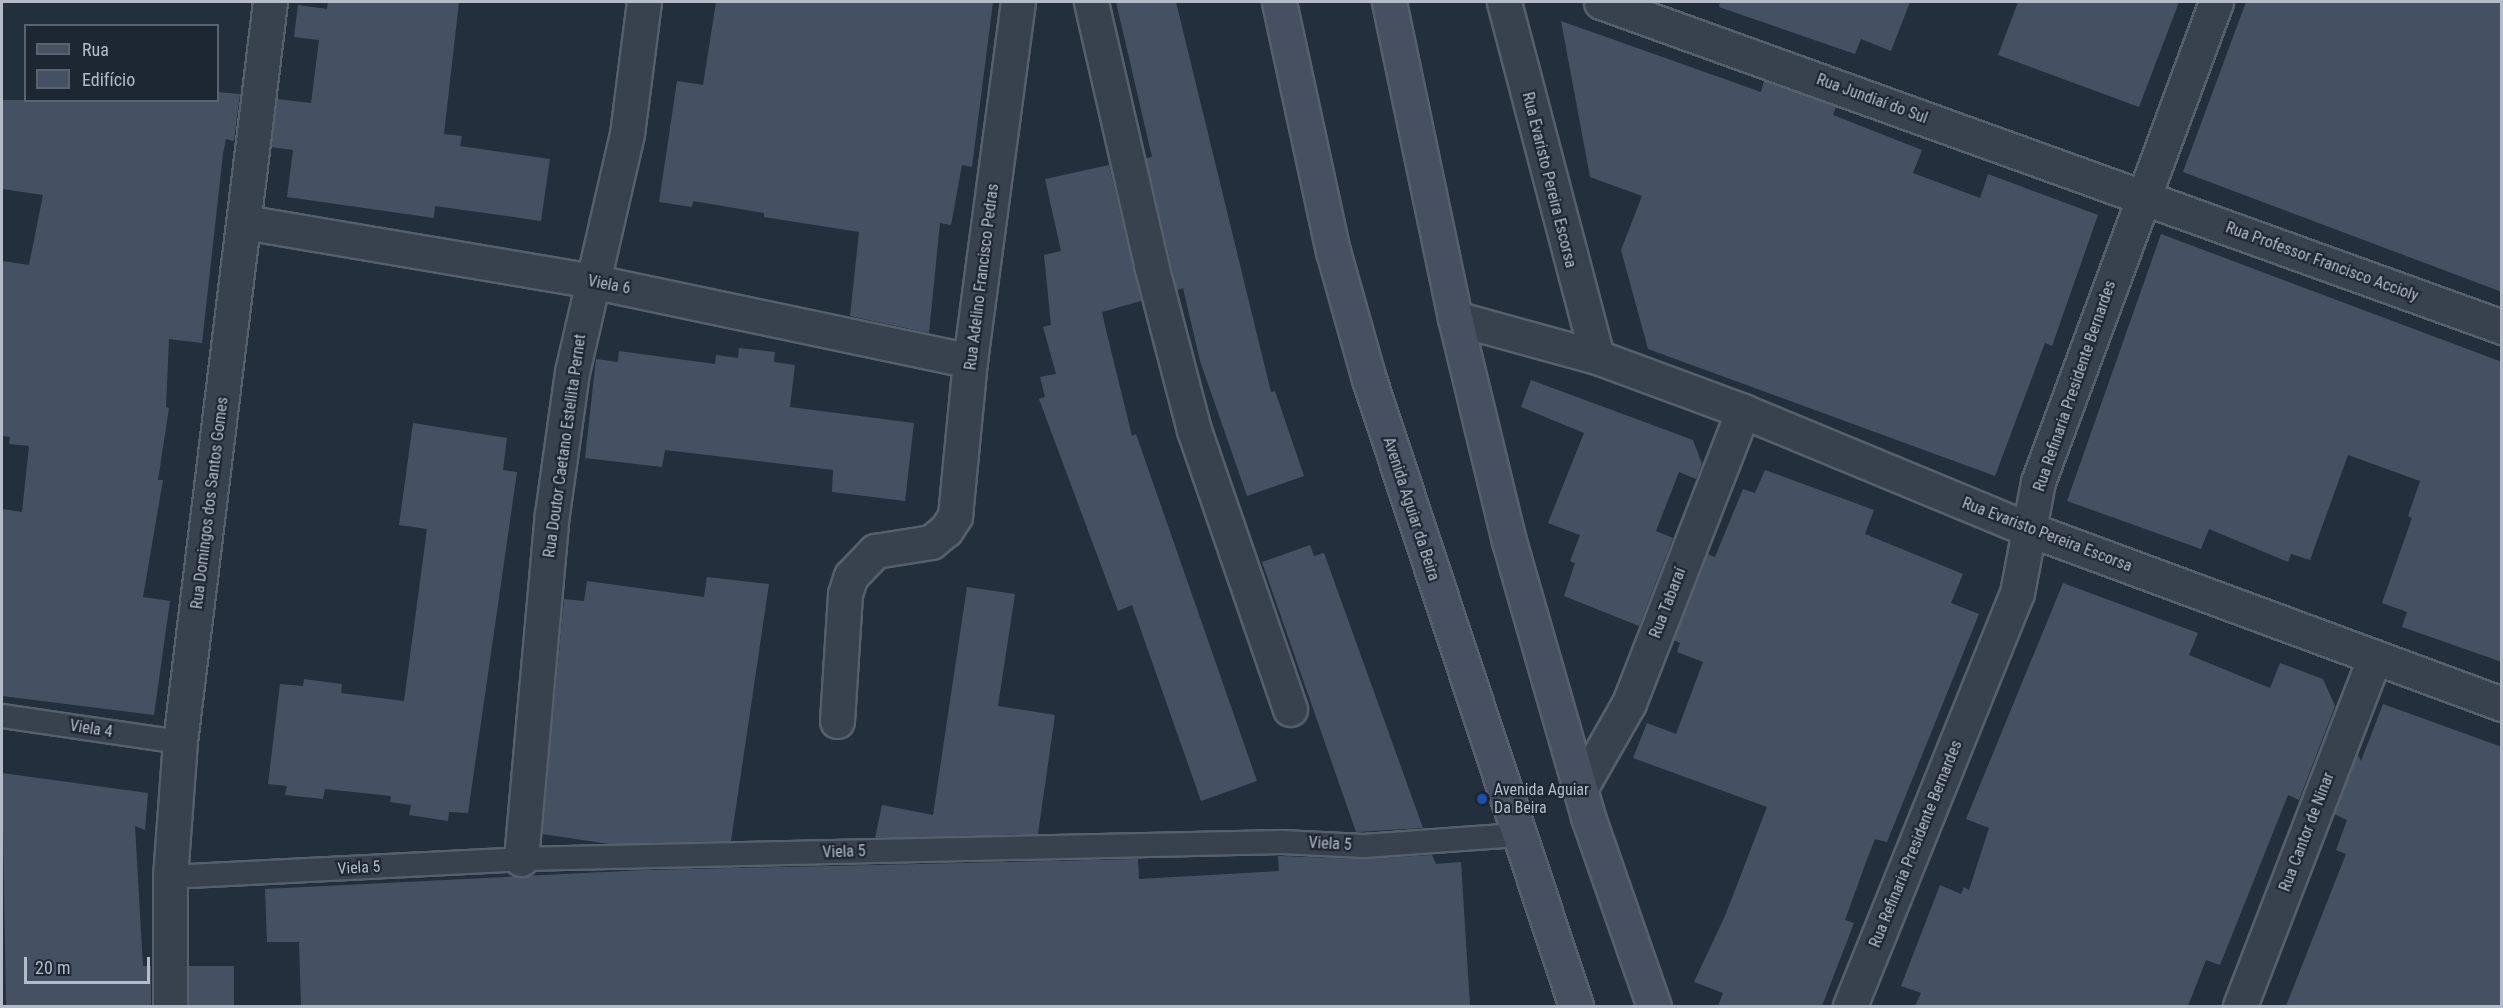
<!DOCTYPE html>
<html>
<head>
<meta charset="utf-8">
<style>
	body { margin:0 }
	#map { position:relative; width:2503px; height:1008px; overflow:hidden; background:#242f3e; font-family:"Roboto Condensed",sans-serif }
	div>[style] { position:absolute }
	.building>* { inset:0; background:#455162; transform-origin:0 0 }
	.roads { filter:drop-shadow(2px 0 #565f6c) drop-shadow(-2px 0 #565f6c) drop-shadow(0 2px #565f6c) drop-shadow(0 -2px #565f6c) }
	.service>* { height:22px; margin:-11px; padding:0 11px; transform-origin:11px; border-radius:11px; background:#38414e }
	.pedestrian>* { height:33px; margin:-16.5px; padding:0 16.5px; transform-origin:16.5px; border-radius:16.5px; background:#38414e }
	.minor>* { height:33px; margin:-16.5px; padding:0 16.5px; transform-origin:16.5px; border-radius:16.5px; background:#38414e }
	.secondary>* { height:33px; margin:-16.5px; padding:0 16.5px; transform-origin:16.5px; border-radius:16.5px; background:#465061 }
	.dots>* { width:16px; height:16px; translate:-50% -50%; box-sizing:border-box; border:3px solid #1d2633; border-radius:50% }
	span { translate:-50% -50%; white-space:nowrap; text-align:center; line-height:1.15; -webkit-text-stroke:4.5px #1d2633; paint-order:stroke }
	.street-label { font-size:16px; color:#b4bcc9 }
	.poi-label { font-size:16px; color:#b4bcc9 }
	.left { translate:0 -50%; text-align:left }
	.frame { position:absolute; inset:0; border:3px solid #b4bcc9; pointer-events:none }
	.legend { position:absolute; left:24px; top:24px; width:195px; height:78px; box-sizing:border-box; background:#1d2633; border:2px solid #59626f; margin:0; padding:8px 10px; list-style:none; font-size:18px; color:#b4bcc9 }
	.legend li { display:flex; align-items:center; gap:12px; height:30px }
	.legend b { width:30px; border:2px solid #59626f }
	.scale { position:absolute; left:24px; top:957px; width:126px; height:27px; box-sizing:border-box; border:3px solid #b4bcc9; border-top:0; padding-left:8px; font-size:18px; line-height:21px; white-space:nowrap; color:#b4bcc9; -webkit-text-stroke:4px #1d2633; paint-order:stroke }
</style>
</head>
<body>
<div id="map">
	<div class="building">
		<i style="clip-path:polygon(328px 2px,459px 2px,444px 134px,462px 136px,460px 146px,550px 159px,541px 221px,435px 206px,434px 218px,287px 197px,293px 150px,271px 147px,277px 99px,311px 103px,319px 40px,294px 37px,298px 5px,327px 9px)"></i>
		<i style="clip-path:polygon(716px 2px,993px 2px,972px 167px,962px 165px,951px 225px,940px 223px,929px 333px,850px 316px,859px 232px,764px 217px,764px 213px,693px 201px,692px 207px,659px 202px,677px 81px,703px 85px)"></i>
		<i style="clip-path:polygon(1116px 2px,1176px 2px,1271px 392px,1275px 391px,1304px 476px,1247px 496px,1200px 361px,1183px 288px,1177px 290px,1146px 158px,1152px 157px)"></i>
		<i style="clip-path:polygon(1720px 2px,1910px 2px,1891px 51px,1861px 39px,1855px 54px,1719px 7px)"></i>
		<i style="clip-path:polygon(2018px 2px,2179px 2px,2139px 107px,1998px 55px)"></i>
		<i style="clip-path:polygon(2246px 2px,2502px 2px,2502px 292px,2183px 172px)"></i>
		<i style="clip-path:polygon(1561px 21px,1761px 92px,1764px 81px,1836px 107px,1833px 115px,1922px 150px,1913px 173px,1980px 198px,1988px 174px,2098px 215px,2052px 346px,2045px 343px,1995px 476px,1648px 349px,1621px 250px,1642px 196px,1590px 177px)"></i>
		<i style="clip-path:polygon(218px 92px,240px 94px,234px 141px,226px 139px,223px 154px,202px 343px,169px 339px,166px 407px,169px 408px,158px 480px,163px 480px,143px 597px,170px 601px,154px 715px,2px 696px,2px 509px,22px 512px,29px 446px,9px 444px,10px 437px,2px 436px,2px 261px,29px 265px,43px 195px,2px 189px,2px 100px,218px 100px)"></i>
		<i style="clip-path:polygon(1109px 165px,1141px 301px,1102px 312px,1107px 334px,1132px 436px,1136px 434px,1257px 781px,1201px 801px,1132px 605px,1118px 611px,1039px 399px,1045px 397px,1040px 377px,1056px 374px,1043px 327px,1051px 325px,1044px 255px,1061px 251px,1045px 179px)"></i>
		<i style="clip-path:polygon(2161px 234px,2502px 362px,2502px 662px,2402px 627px,2407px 612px,2382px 603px,2412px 518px,2408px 516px,2420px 481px,2348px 455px,2310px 560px,2291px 554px,2288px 562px,2209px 529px,2201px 549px,2067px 501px)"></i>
		<i style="clip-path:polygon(739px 348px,775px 352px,774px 362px,795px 365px,790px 407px,914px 423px,905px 501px,832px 492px,833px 470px,665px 450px,662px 467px,585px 458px,596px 359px,618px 362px,619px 351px,715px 364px,716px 355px,738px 358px)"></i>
		<i style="clip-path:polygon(1531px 380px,1693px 440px,1702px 464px,1696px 479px,1679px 472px,1656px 531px,1673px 538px,1639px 626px,1564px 596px,1575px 563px,1570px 561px,1580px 535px,1548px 523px,1584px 433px,1521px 407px)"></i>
		<i style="clip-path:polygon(413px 423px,507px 438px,503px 470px,517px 472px,468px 813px,449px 812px,448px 821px,409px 815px,411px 805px,390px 802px,391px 796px,325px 789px,323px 799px,285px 795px,287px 786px,268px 784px,280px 684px,303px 686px,304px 679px,342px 684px,341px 693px,404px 701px,427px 529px,399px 525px)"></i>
		<i style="clip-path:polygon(1765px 470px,1874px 510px,1865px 534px,1963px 574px,1951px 603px,1979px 614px,1887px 842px,1875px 839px,1866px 862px,1845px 920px,1854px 923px,1822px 1006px,1718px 1006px,1723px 993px,1694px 982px,1725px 916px,1767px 807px,1633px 758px,1647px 723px,1676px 734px,1703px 662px,1677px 652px,1680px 643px,1674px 640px,1707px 554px,1715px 557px,1743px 489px,1755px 493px)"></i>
		<i style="clip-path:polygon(1310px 545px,1314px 556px,1324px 553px,1423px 828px,1356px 832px,1262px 562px)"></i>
		<i style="clip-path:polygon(707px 577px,769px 584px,731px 841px,609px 844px,542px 834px,564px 599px,584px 601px,587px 581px,704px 597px)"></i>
		<i style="clip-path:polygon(2063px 583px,2198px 633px,2189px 655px,2270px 688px,2280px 663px,2323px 679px,2335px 706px,2299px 800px,2288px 795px,2220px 965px,2206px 960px,2188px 1006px,1915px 1006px,1921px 993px,1901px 986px,1940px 885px,1961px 894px,1964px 887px,1969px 890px,1989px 828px,1966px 819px)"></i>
		<i style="clip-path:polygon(967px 587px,1015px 594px,998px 706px,1055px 715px,1038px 834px,875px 838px,882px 805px,933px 815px)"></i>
		<i style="clip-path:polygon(2383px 704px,2502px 747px,2502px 1006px,2286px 1006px,2346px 854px,2336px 850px,2347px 820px,2334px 814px,2357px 753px,2361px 761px)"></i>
		<i style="clip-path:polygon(2px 773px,148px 793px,145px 830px,135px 826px,143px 966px,151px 966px,151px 1006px,6px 1006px)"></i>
		<i style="clip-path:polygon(1432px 855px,1436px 864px,1461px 862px,1470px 1006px,301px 1006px,299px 942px,267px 942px,265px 889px,645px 870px,1138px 859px,1139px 879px,1279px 871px,1278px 856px,1363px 859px)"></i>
		<i style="left:189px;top:966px;width:45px;height:40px"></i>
	</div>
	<div class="roads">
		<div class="service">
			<i style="left:2px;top:716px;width:180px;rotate:8.3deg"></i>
			<i style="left:170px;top:877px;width:351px;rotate:-2.9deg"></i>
			<i style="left:521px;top:859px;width:761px;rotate:-1.28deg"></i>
			<i style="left:1282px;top:842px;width:82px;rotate:2.8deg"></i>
			<i style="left:1364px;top:846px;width:154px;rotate:-4.1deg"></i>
		</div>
		<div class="pedestrian">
			<i style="left:244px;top:222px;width:352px;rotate:9.6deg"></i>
			<i style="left:591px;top:281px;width:387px;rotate:11.9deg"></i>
		</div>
		<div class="minor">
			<i style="left:1091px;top:2px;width:270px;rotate:77.1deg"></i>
			<i style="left:1151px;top:265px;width:171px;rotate:75.4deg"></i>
			<i style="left:1194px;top:430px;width:295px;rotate:71deg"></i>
			<i style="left:1504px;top:2px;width:367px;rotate:75.3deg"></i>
			<i style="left:1601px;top:2px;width:958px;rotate:19.83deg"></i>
			<i style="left:1455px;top:318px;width:147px;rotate:15.4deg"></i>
			<i style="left:1597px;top:357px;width:156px;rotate:20.3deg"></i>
			<i style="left:1743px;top:411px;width:312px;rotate:22.5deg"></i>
			<i style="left:2031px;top:530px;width:502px;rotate:20.28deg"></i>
			<i style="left:837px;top:721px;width:127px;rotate:-86.4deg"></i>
			<i style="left:845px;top:594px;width:19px;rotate:-72deg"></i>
			<i style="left:851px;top:576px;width:35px;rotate:-46deg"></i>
			<i style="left:875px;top:551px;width:57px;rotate:-9.1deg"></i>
			<i style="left:931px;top:542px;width:19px;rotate:-39deg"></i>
			<i style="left:946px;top:530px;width:17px;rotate:-57deg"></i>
			<i style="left:955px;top:516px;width:156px;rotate:-84.5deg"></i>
			<i style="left:970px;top:361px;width:362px;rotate:-82.4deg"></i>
			<i style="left:1580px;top:789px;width:99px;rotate:-60.3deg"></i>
			<i style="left:1629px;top:703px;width:313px;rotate:-68.7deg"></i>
			<i style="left:521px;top:859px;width:346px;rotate:-84.9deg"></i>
			<i style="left:552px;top:514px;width:143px;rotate:-82deg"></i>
			<i style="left:572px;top:372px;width:244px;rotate:-77deg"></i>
			<i style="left:627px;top:134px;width:133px;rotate:-82.7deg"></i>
			<i style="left:170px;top:1006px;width:129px;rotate:-90deg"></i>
			<i style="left:170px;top:877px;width:135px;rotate:-85.8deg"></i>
			<i style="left:180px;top:742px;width:745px;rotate:-83.07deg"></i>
			<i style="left:1850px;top:1006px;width:445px;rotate:-68deg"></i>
			<i style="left:2017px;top:593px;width:113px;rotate:-79.3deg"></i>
			<i style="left:2038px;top:482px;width:512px;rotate:-69.65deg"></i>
			<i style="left:2240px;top:1006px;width:373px;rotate:-68.9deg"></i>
		</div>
		<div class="secondary">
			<i style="left:1279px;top:2px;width:255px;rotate:77.8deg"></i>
			<i style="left:1333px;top:251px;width:133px;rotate:74.3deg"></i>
			<i style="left:1369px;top:379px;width:660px;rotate:71.73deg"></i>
			<i style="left:1389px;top:2px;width:323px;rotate:78.2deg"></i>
			<i style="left:1455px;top:318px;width:229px;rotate:76.4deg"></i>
			<i style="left:1509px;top:541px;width:287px;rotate:74deg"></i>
			<i style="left:1588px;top:817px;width:200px;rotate:70.8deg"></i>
		</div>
	</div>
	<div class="dots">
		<i style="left:1482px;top:799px;background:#1a4fb4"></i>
	</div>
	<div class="street-label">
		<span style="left:1872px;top:99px;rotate:20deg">Rua Jundiaí do Sul</span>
		<span style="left:1549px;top:180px;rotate:76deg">Rua Evaristo Pereira Escorsa</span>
		<span style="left:2322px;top:262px;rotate:20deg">Rua Professor Francisco Accioly</span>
		<span style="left:982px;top:277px;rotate:-83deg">Rua Adelino Francisco Pedras</span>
		<span style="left:609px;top:285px;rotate:11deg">Viela 6</span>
		<span style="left:2075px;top:386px;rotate:-71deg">Rua Refinaria Presidente Bernardes</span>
		<span style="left:565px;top:446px;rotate:-82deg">Rua Doutor Caetano Estellita Pernet</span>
		<span style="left:210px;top:503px;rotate:-83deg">Rua Domingos dos Santos Gomes</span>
		<span style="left:1411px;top:509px;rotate:72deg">Avenida Aguiar da Beira</span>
		<span style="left:2047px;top:535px;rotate:21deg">Rua Evaristo Pereira Escorsa</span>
		<span style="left:1668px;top:603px;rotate:-69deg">Rua Tabaraí</span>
		<span style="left:91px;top:729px;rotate:9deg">Viela 4</span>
		<span style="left:2307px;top:832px;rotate:-69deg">Rua Cantor de Ninar</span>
		<span style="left:1330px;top:844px;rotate:3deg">Viela 5</span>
		<span style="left:1916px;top:844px;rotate:-68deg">Rua Refinaria Presidente Bernardes</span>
		<span style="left:844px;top:852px;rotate:-2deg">Viela 5</span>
		<span style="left:359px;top:868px;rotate:-3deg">Viela 5</span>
	</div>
	<div class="poi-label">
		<span class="left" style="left:1494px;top:799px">Avenida Aguiar<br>Da Beira</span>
	</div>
	<div class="frame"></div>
	<ul class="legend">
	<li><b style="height:8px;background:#465061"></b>Rua</li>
	<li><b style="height:16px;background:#455162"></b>Edifício</li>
	</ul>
	<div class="scale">20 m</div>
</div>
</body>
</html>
